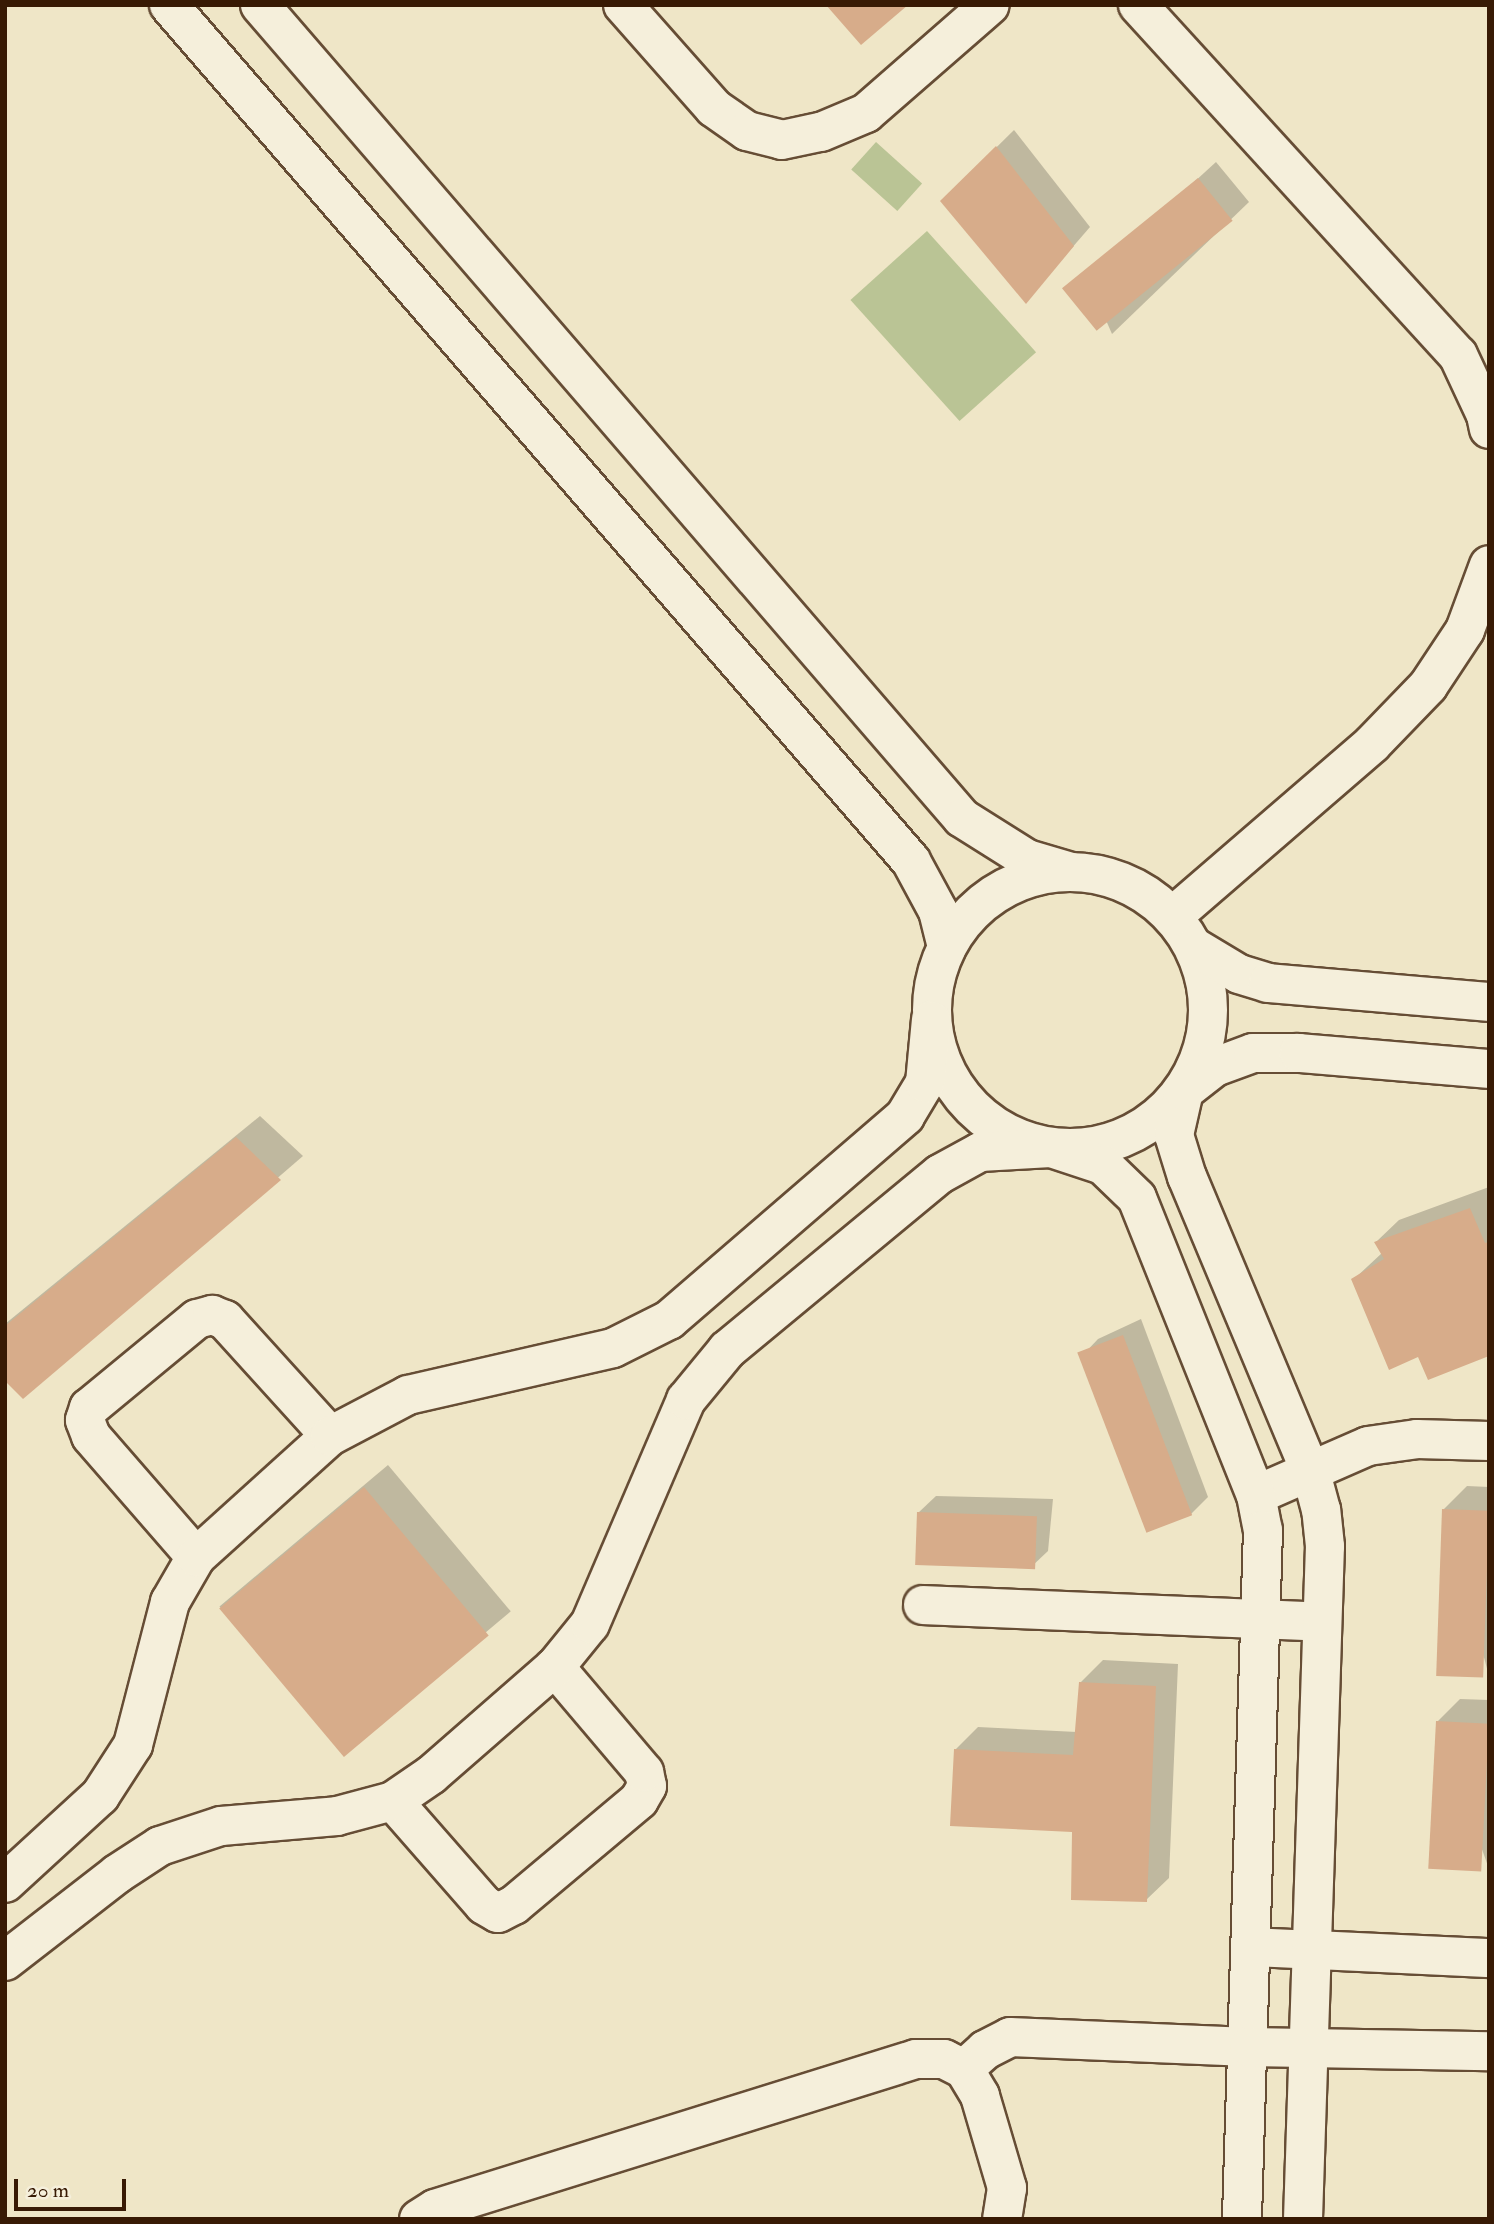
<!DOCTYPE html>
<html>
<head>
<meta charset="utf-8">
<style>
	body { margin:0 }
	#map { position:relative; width:1494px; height:2224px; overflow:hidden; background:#efe6c7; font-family:"IM FELL Double Pica",serif }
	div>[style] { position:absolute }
	.green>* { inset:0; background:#bac495; transform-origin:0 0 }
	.shadow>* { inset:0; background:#0003; transform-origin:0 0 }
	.building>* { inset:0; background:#d7ac8a; transform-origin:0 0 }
	.roads { filter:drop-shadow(2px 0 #664d35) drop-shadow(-2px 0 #664d35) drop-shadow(0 2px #664d35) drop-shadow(0 -2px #664d35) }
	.minor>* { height:38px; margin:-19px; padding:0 19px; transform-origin:19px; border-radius:19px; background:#f5efdb }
	.minor>.ring { margin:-19px; padding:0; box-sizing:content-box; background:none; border:38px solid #f5efdb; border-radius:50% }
	span { translate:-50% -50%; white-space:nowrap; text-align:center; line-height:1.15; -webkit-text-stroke:7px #f5efdb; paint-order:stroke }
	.frame { position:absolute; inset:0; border:7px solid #381a04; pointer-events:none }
	.scale { position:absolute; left:14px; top:2179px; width:112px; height:32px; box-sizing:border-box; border:4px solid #381a04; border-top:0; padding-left:9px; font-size:21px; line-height:24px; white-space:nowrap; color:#381a04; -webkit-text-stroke:5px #f5efdb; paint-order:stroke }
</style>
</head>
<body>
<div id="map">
	<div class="green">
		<i style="left:876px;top:142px;width:62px;height:37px;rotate:42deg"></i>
		<i style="left:927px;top:231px;width:163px;height:103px;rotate:48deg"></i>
	</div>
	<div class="shadow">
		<i style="clip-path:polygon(1014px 130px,1090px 227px,1026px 301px,942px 201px)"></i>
		<i style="clip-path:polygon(1216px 162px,1249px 202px,1112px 334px,1088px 279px)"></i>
		<i style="clip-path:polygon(260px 1116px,303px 1156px,23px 1397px,5px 1379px,5px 1324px)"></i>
		<i style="clip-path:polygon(1489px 1187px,1489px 1354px,1419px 1354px,1353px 1280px,1382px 1253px,1376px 1242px,1399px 1220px)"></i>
		<i style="clip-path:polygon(1141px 1319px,1208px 1497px,1190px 1515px,1081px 1357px,1098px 1339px)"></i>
		<i style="left:388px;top:1465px;width:191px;height:220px;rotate:50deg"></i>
		<i style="clip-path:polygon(1467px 1486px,1489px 1487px,1489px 1676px,1444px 1509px)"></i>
		<i style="clip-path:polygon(936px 1496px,1053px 1499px,1048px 1551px,1030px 1568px,918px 1513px)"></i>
		<i style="clip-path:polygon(1103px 1660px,1178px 1664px,1169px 1878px,1146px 1900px,1074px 1830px,955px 1750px,978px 1727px,1077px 1732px,1080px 1683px)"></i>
		<i style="clip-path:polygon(1460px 1699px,1489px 1700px,1489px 1869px,1437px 1722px)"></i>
	</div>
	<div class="building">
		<i style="clip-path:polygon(826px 5px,908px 5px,861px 45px)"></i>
		<i style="clip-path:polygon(996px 146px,1074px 246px,1026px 304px,940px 201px)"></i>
		<i style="left:1198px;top:178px;width:55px;height:175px;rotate:51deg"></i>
		<i style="clip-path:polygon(236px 1137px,281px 1180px,23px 1399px,5px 1381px,5px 1326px)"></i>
		<i style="clip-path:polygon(1470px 1208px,1485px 1243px,1489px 1242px,1489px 1356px,1428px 1380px,1418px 1357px,1389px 1370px,1351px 1279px,1384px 1259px,1374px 1242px)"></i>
		<i style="left:1123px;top:1335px;width:193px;height:49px;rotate:69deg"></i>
		<i style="left:364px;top:1487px;width:194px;height:189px;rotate:50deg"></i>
		<i style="left:1442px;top:1509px;width:47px;height:167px;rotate:2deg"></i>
		<i style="left:917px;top:1512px;width:120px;height:53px;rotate:2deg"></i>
		<i style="clip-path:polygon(1079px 1682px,1156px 1686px,1147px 1902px,1071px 1900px,1072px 1832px,950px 1826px,954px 1749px,1073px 1755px)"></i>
		<i style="left:1436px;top:1721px;width:53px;height:148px;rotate:3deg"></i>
	</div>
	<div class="roads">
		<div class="minor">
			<i style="left:169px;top:5px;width:1133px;rotate:49.08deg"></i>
			<i style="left:911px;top:861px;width:57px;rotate:61.6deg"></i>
			<i style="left:938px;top:911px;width:37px;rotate:76deg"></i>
			<i style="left:260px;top:5px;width:1074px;rotate:49.19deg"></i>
			<i style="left:962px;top:818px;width:77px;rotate:32.2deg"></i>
			<i style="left:1027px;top:859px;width:46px;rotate:16.5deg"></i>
			<i style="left:623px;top:5px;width:137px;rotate:48.5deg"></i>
			<i style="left:714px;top:108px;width:40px;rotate:34.9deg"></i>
			<i style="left:747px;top:131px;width:36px;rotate:14deg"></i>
			<i style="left:782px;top:140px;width:40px;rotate:-12deg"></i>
			<i style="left:821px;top:132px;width:49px;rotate:-22.9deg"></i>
			<i style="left:866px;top:113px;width:164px;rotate:-41.1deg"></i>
			<i style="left:1138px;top:5px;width:474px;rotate:47.6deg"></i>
			<i style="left:1458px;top:355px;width:66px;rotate:65deg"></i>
			<i style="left:1486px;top:415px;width:14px;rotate:78deg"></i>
			<i class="ring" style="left:932px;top:872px;width:238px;height:238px"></i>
			<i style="left:1173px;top:916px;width:263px;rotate:-40.8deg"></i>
			<i style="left:1372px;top:744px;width:81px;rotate:-46deg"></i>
			<i style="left:1428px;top:686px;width:67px;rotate:-56.5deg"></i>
			<i style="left:1465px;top:630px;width:69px;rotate:-69.7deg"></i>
			<i style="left:1194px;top:947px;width:52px;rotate:31deg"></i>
			<i style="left:1239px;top:974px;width:30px;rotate:17deg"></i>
			<i style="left:1268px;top:983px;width:222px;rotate:4.9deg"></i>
			<i style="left:1256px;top:1495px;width:122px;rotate:-23.6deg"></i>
			<i style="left:1368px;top:1446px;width:49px;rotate:-8.1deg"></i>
			<i style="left:1417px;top:1439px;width:72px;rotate:1.6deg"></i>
			<i style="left:196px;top:1557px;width:160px;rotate:-131deg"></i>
			<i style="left:91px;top:1436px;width:17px;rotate:-111deg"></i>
			<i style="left:85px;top:1420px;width:13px;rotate:-72deg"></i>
			<i style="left:89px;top:1408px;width:140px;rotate:-39.5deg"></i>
			<i style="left:197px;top:1319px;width:16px;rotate:-15deg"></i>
			<i style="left:212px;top:1315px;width:14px;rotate:21deg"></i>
			<i style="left:225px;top:1320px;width:156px;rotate:47.8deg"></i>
			<i style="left:923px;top:1605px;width:399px;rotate:2.4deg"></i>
			<i style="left:393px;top:1801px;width:138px;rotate:48.8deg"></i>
			<i style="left:484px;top:1905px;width:16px;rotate:30deg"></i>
			<i style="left:498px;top:1913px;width:18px;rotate:-27deg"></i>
			<i style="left:514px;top:1905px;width:163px;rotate:-40deg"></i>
			<i style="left:639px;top:1800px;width:16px;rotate:-60deg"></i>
			<i style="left:647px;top:1786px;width:14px;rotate:-102deg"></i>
			<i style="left:644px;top:1772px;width:138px;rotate:-130.3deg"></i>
			<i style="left:5px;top:1883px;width:129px;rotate:-42.5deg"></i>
			<i style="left:100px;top:1796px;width:61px;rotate:-57.1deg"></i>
			<i style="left:133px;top:1745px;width:148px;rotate:-75.5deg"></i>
			<i style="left:170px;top:1602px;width:52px;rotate:-60deg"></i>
			<i style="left:196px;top:1557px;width:181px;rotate:-42.1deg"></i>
			<i style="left:330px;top:1436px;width:88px;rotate:-27.7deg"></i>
			<i style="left:408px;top:1395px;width:210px;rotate:-12.9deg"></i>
			<i style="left:613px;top:1348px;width:63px;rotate:-26.6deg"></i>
			<i style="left:669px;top:1320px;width:312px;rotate:-40.8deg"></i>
			<i style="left:905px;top:1116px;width:39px;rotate:-59deg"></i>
			<i style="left:925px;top:1083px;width:63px;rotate:-84.6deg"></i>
			<i style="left:1252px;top:1947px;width:237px;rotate:2.7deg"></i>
			<i style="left:5px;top:1961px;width:142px;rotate:-37.8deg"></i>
			<i style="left:117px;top:1874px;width:51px;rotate:-33.1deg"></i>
			<i style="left:160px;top:1846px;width:64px;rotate:-18.2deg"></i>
			<i style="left:221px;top:1826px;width:116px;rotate:-4.9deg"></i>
			<i style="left:337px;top:1816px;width:58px;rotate:-15deg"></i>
			<i style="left:393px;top:1801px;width:46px;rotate:-34.4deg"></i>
			<i style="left:431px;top:1775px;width:164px;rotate:-41.1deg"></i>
			<i style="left:555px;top:1667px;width:55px;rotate:-50.9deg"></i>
			<i style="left:590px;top:1624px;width:244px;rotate:-66.8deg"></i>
			<i style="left:686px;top:1400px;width:65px;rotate:-50.6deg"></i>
			<i style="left:727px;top:1350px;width:276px;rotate:-39.6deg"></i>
			<i style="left:940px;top:1174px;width:46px;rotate:-28.8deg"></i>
			<i style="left:980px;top:1152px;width:71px;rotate:-3.2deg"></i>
			<i style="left:1051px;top:1148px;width:55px;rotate:18.1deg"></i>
			<i style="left:1103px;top:1165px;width:47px;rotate:44.1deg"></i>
			<i style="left:1137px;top:1198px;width:320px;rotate:68.2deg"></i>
			<i style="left:1256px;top:1495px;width:36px;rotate:79deg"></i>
			<i style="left:1263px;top:1530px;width:689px;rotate:91.75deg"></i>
			<i style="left:964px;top:2069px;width:28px;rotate:-42deg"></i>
			<i style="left:985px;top:2050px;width:28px;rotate:-27deg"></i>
			<i style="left:1010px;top:2037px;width:239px;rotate:2.4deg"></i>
			<i style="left:1249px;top:2047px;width:240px;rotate:1deg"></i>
			<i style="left:419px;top:2219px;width:19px;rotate:-32deg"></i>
			<i style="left:435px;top:2209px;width:504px;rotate:-17.32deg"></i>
			<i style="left:916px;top:2059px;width:28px"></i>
			<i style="left:944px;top:2059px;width:22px;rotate:27deg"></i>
			<i style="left:964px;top:2069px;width:31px;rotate:59deg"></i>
			<i style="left:980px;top:2096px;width:96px;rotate:73.6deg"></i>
			<i style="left:1007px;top:2188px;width:31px;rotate:99deg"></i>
			<i style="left:1303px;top:2219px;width:673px;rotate:-88.13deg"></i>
			<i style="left:1325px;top:1546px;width:36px;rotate:-96deg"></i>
			<i style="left:1321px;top:1510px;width:38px;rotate:-105deg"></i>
			<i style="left:1311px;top:1473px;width:321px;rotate:-112.7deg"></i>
			<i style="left:1187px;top:1177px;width:44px;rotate:-107.2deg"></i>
			<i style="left:1174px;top:1135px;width:45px;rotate:-77.2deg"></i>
			<i style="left:1184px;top:1091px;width:39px;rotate:-38deg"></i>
			<i style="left:1215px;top:1067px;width:40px;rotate:-20.2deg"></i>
			<i style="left:1253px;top:1053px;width:46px"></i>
			<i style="left:1299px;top:1053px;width:191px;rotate:4.8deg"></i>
		</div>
	</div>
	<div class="frame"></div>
	<div class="scale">20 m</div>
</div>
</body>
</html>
